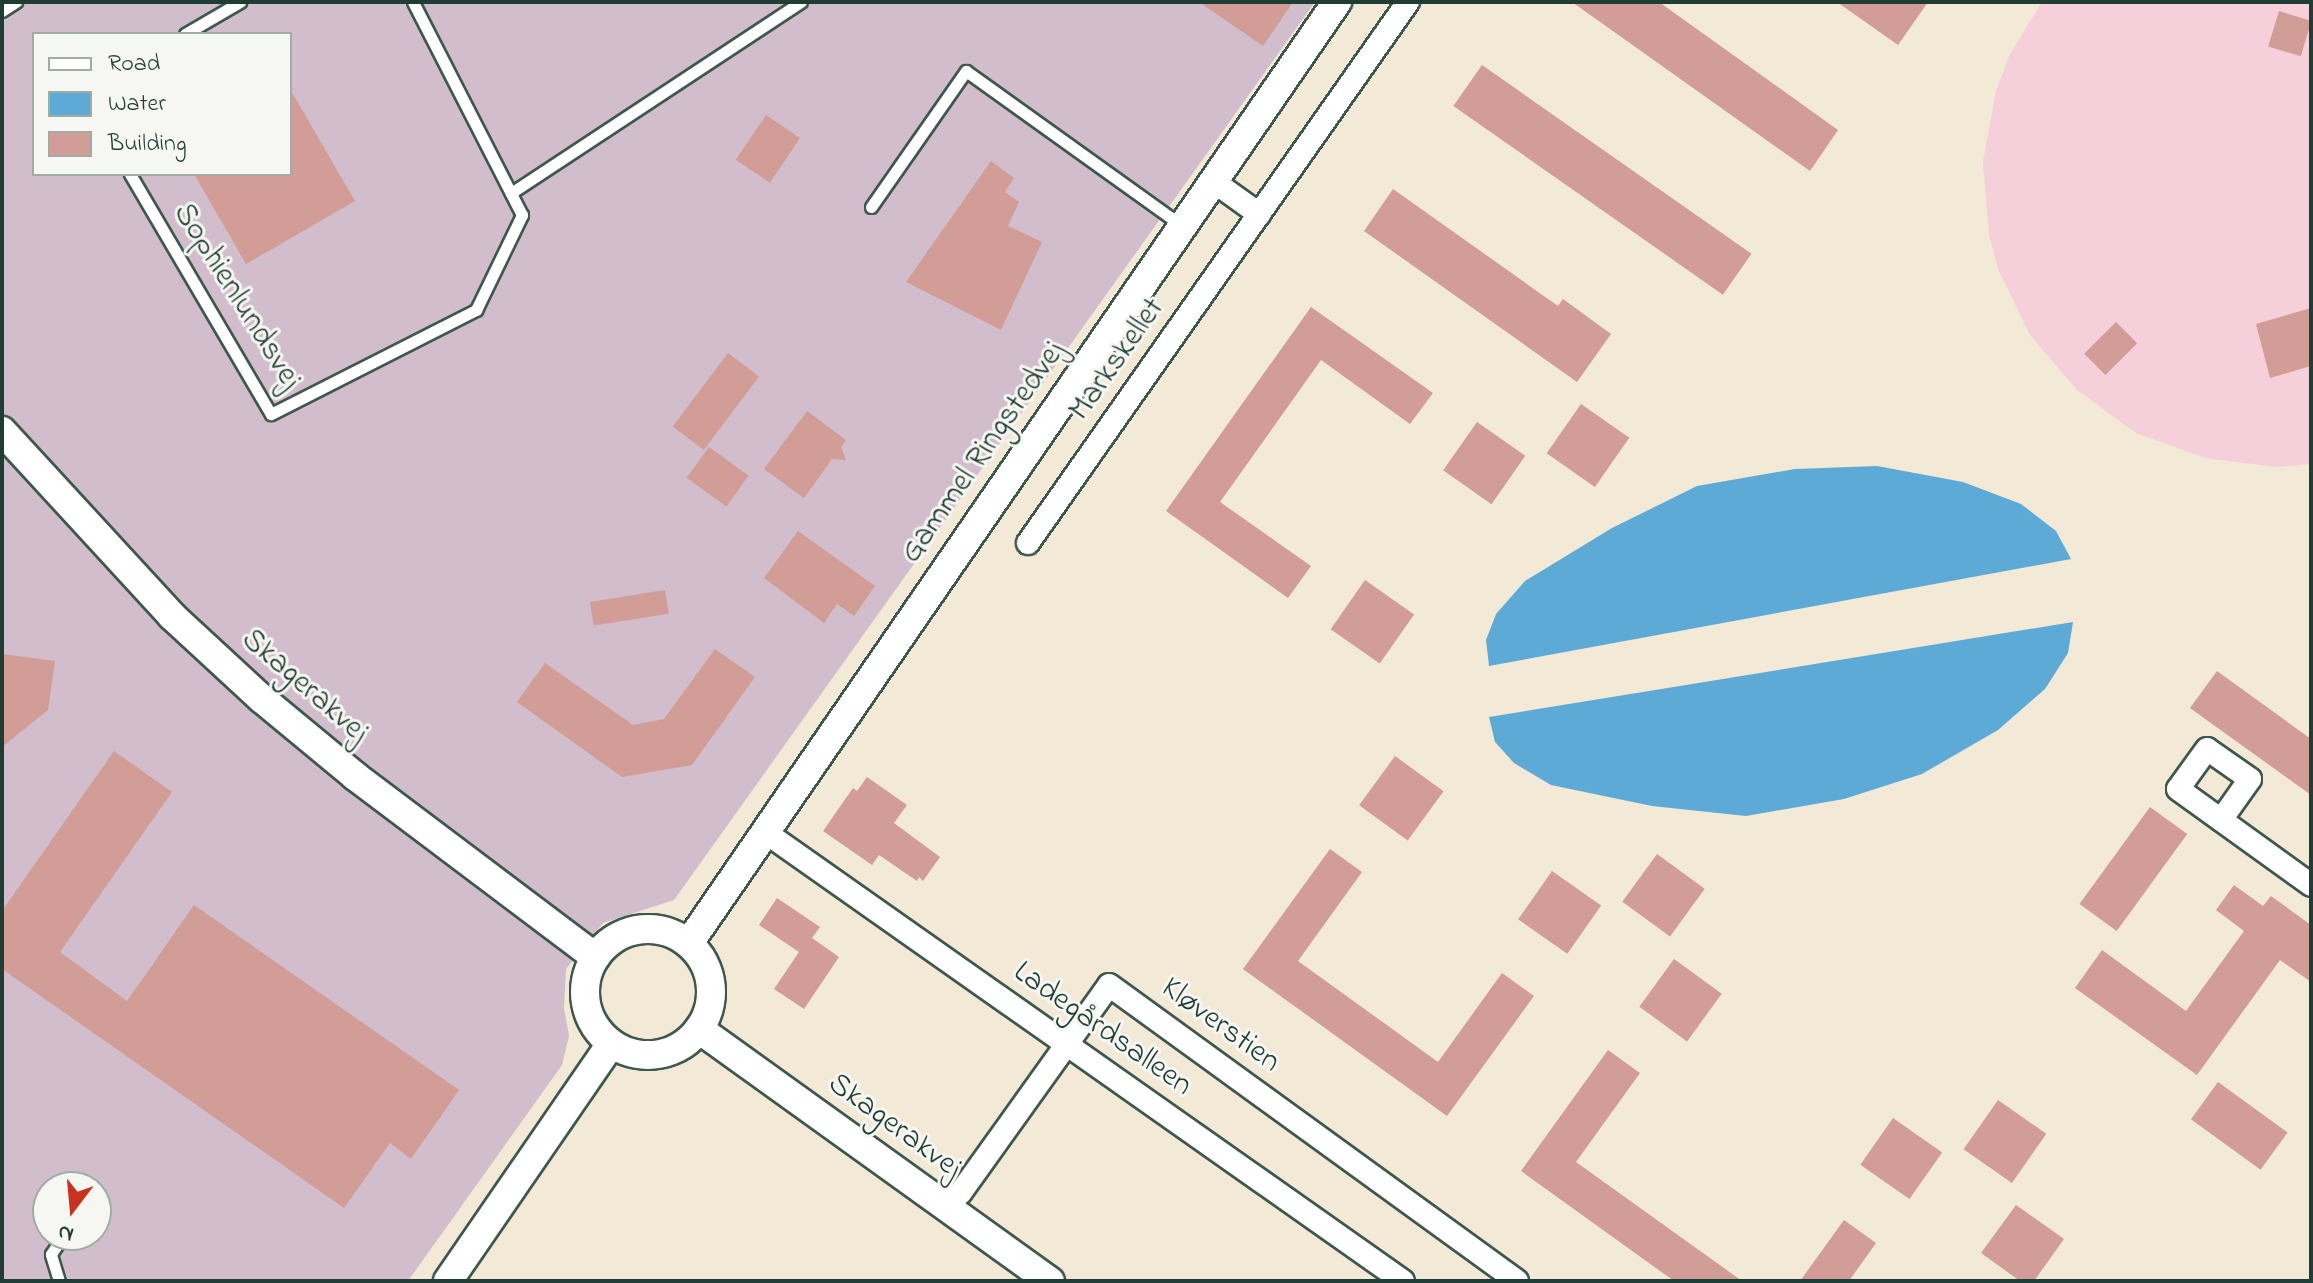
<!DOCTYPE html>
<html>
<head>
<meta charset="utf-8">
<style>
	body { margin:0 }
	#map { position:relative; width:2313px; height:1283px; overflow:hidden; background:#f2e9d6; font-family:"Indie Flower",sans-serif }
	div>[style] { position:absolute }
	.built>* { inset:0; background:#f5cfd9 }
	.industrial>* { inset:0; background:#d1bdcb }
	.water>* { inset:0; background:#5eaad7 }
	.building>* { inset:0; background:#d19d96; transform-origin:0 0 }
	.roads { filter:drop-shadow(2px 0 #3f574c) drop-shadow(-2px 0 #3f574c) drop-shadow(0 2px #3f574c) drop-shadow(0 -2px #3f574c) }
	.service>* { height:11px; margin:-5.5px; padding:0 5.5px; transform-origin:5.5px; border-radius:5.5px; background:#fff }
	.minor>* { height:22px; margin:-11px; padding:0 11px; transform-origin:11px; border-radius:11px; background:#fff }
	.tertiary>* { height:28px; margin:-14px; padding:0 14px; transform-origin:14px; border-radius:14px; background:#fff }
	.tertiary>.ring { margin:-14px; padding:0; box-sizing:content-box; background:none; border:28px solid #fff; border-radius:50% }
	span { translate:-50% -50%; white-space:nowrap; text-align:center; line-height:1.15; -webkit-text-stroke:6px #f6f6f2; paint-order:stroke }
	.street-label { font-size:32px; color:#1f3d34 }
	.frame { position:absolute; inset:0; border:4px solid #1f3d34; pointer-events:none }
	.legend { position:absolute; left:32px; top:32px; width:260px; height:144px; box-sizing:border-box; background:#f6f6f2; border:2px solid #a0aca6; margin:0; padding:10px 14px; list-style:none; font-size:24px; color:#1f3d34 }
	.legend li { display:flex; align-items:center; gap:16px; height:40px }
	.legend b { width:40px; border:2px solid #a0aca6 }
	.north { position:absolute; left:32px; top:1171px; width:80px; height:80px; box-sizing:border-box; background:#f6f6f2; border:2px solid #a0aca6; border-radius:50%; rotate:196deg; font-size:22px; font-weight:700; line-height:32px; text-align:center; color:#1f3d34 }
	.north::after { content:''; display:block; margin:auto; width:28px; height:36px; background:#c8321e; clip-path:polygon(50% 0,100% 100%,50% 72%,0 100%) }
</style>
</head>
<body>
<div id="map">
	<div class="built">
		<i style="clip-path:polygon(2042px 2px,2311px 2px,2311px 464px,2277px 467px,2205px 458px,2136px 433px,2077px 390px,2030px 335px,1998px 269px,1989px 234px,1983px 162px,1996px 91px,2009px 56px)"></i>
	</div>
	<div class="industrial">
		<i style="clip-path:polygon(evenodd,2px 2px,1315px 2px,674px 900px,603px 923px,566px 969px,564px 1008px,569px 1036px,562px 1065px,408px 1281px,2px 1281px,2px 2px,34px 34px,290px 34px,290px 174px,34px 174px,34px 34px,2px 2px,48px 1187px,96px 1187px,96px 1235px,48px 1235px,48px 1187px)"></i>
	</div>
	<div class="water">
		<i style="clip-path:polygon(1877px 466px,1963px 482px,2021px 504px,2056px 531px,2071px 559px,1489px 666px,1486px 640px,1496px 614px,1525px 581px,1612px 528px,1697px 486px,1795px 469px)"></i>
		<i style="clip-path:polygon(2073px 622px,2068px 653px,2045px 689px,1998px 730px,1922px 774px,1844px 799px,1746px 816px,1652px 806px,1551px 785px,1514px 763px,1495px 742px,1489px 717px)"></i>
	</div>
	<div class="building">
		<i style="clip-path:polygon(1199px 2px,1293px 2px,1263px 46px)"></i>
		<i style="clip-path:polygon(1572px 2px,1659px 2px,1838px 130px,1810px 171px)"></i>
		<i style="clip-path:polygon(1837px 2px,1928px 2px,1898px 45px)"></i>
		<i style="left:2279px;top:11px;width:34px;height:37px;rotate:17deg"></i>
		<i style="left:1482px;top:65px;width:329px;height:50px;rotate:35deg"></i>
		<i style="clip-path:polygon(290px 89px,355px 201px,246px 264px,194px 174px,290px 174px)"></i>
		<i style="left:766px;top:115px;width:41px;height:54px;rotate:34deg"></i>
		<i style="clip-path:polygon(991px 161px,1014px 178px,1005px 192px,1019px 202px,1008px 226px,1042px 242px,1001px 330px,906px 282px)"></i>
		<i style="clip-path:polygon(1393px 189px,1558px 306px,1563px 299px,1611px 334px,1577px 382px,1364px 231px)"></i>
		<i style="clip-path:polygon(1311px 307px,1433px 393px,1410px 424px,1321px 360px,1220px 502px,1311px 566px,1288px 598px,1166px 511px)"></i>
		<i style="clip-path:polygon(2311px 308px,2311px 366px,2270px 378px,2256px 324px)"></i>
		<i style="left:2116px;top:322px;width:30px;height:45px;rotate:45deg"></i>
		<i style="left:728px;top:353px;width:39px;height:92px;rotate:37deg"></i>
		<i style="left:1581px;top:404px;width:59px;height:60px;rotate:35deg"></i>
		<i style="clip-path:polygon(807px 411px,846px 440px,841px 447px,846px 460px,832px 459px,804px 498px,764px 469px)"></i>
		<i style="left:1477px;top:422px;width:59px;height:59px;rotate:35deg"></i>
		<i style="left:709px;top:447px;width:49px;height:38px;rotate:36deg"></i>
		<i style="clip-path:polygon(798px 531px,875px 586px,854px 616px,837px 604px,824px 623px,764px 578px)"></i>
		<i style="left:1365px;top:580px;width:60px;height:60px;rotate:35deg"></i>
		<i style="left:665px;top:590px;width:24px;height:76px;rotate:81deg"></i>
		<i style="clip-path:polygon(715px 649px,755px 677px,692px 765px,622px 777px,517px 702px,545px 663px,633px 725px,664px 719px)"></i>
		<i style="clip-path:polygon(2px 654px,55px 661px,48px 710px,2px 747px)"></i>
		<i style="clip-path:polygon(2217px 671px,2311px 739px,2311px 795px,2190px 708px)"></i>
		<i style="clip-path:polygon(114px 751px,172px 792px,60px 952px,127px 1001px,194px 905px,459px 1090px,411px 1159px,390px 1143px,344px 1208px,2px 969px,2px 911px)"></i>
		<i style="left:1395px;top:756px;width:60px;height:61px;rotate:36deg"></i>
		<i style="clip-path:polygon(867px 777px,907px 805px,894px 823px,940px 857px,923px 881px,919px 877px,917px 881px,879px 855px,872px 865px,823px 831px,853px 788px,857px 791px)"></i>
		<i style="left:2150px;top:807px;width:46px;height:120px;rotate:36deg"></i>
		<i style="clip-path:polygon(1330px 849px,1362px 872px,1298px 961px,1438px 1062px,1502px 973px,1534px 996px,1447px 1116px,1243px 969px)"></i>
		<i style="left:1657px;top:854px;width:59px;height:59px;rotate:36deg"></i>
		<i style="left:1552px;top:871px;width:60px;height:59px;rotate:35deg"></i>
		<i style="clip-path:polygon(2234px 885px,2263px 906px,2271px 896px,2311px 925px,2311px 982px,2280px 960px,2197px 1075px,2075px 988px,2102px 950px,2186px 1011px,2244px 931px,2216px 910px)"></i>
		<i style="clip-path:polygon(777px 898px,820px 927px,812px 938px,839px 957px,804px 1009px,774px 989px,799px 952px,759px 925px)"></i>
		<i style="left:1674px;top:959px;width:59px;height:59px;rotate:36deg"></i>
		<i style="clip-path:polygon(1608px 1050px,1640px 1073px,1576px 1162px,1742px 1281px,1674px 1281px,1521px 1171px)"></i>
		<i style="left:2218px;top:1082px;width:86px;height:46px;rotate:36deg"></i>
		<i style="left:1998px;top:1100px;width:59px;height:60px;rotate:35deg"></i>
		<i style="left:1893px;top:1118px;width:60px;height:57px;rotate:35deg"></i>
		<i style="clip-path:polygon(2016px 1205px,2064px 1239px,2034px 1281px,2020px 1281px,1981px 1253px)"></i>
		<i style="clip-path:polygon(1844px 1220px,1876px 1243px,1849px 1281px,1800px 1281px)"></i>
	</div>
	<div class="roads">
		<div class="service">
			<i style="left:2px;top:11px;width:17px;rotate:-33deg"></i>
			<i style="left:185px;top:34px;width:64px;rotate:-30.2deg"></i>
			<i style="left:130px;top:174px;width:278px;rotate:59.6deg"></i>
			<i style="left:271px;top:414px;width:230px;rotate:-26.9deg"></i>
			<i style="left:476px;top:310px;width:106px;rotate:-64.2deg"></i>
			<i style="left:522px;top:215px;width:239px;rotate:-117.1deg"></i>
			<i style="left:511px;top:193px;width:347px;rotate:-33.4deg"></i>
			<i style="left:871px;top:207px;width:166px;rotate:-55.1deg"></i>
			<i style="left:966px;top:71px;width:264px;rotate:35.6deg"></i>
			<i style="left:59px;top:1281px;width:28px;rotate:-107deg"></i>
			<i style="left:51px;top:1254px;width:23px;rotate:-56deg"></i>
		</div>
		<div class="minor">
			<i style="left:1213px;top:181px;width:57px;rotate:35.7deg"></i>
			<i style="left:1028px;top:543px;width:661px;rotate:-54.92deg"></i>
			<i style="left:2221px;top:820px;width:50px;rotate:-54.7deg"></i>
			<i style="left:2250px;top:779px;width:52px;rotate:-145.1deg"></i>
			<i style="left:2207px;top:749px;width:49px;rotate:125.9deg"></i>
			<i style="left:2178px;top:789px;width:164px;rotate:35.8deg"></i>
			<i style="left:765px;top:832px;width:780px;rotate:35.14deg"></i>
			<i style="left:946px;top:1207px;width:21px;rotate:-45deg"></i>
			<i style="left:961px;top:1192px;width:254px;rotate:-54.4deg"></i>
			<i style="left:1109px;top:985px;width:504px;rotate:35.96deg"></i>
		</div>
		<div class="tertiary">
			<i style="left:2px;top:431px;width:251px;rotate:47.4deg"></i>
			<i style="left:172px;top:616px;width:122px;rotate:42.7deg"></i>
			<i style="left:262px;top:699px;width:121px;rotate:39.6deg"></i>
			<i style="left:355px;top:776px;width:301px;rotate:37deg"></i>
			<i class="ring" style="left:585px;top:929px;width:98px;height:98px"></i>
			<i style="left:689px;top:943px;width:1143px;rotate:-55.45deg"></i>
			<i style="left:699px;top:1029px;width:432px;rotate:35.7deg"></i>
			<i style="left:448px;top:1281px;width:288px;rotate:-55.5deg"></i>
		</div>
	</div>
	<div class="street-label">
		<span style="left:236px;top:297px;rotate:58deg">Sophienlundsvej</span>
		<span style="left:1118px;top:360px;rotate:-55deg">Markskellet</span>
		<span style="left:984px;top:453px;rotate:-55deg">Gammel Ringstedvej</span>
		<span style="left:304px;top:687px;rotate:41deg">Skagerakvej</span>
		<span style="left:1220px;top:1026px;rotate:36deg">Kløverstien</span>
		<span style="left:1102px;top:1030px;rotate:35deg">Ladegårdsalleen</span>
		<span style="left:894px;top:1127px;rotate:36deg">Skagerakvej</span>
	</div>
	<div class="frame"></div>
	<ul class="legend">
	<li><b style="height:10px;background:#fff"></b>Road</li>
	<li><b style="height:22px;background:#5eaad7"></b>Water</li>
	<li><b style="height:22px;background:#d19d96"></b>Building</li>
	</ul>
	<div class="north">N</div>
</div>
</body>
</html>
